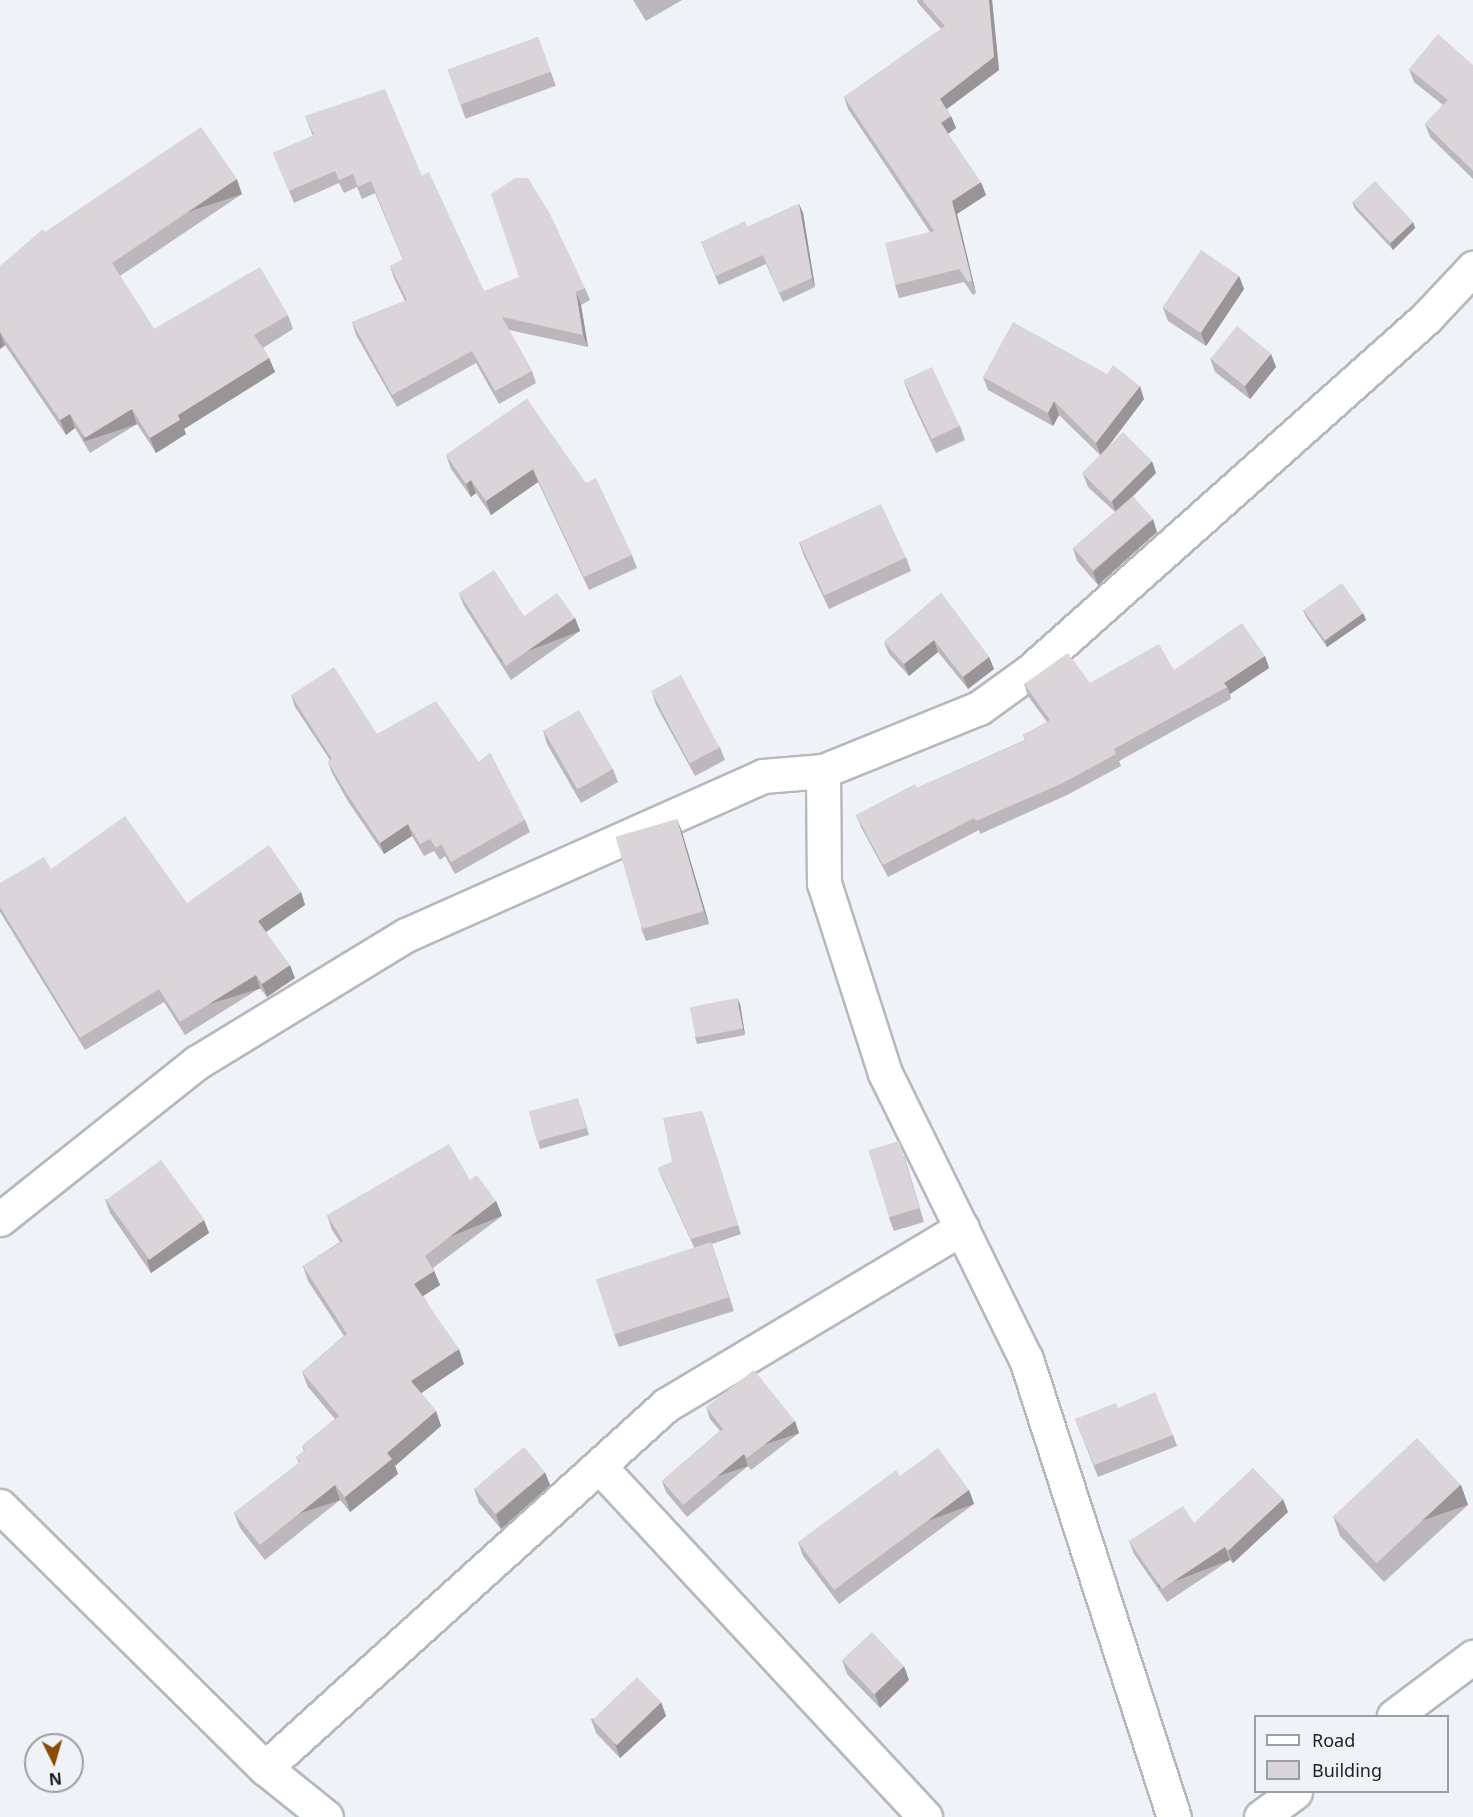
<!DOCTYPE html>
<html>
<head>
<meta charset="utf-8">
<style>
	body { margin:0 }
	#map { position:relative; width:1473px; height:1817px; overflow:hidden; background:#eff3f8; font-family:"Noto Sans",sans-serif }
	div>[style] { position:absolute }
	.roads { filter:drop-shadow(2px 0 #b5b8bd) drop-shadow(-2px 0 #b5b8bd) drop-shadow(0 2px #b5b8bd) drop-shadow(0 -2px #b5b8bd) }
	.minor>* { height:33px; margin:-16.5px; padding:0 16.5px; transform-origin:16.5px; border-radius:16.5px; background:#fff }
	.wall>* { inset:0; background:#bbb7ba; transform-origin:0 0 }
	.shaded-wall>* { inset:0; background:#999597; transform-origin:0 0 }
	.building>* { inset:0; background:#dad5d8; transform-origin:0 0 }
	span { translate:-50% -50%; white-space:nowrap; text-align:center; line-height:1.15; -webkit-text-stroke:4.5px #eff3f8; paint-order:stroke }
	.legend { position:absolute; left:1254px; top:1715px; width:195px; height:78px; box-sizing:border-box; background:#eff3f8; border:2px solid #9b9ea2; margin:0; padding:8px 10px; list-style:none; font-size:18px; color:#1d1f20 }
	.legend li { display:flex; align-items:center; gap:12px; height:30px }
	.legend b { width:30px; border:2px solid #9b9ea2 }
	.north { position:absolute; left:24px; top:1733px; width:60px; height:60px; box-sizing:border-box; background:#eff3f8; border:2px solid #9b9ea2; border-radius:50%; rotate:175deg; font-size:16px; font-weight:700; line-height:24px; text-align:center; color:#1d1f20 }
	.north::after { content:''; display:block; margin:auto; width:21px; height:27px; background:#864c01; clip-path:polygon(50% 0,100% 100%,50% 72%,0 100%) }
</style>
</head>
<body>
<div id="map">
	<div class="roads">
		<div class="minor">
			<i style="left:823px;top:771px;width:112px;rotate:89.5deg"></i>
			<i style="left:824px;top:883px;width:200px;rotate:72.2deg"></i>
			<i style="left:885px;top:1073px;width:319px;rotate:63.8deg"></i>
			<i style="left:1026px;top:1359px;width:481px;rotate:72.1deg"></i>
			<i style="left:0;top:1219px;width:251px;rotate:-38.5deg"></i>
			<i style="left:196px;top:1063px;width:246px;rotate:-31.4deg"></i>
			<i style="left:406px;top:935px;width:391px;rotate:-24deg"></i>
			<i style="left:763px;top:776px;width:60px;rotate:-4.8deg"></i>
			<i style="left:823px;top:771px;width:168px;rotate:-22deg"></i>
			<i style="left:979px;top:708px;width:62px;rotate:-35.8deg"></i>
			<i style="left:1029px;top:672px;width:532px;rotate:-41.72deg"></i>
			<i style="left:1426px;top:318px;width:69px;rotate:-46.8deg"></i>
			<i style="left:599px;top:1466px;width:479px;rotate:47.1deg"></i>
			<i style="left:0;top:1506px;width:373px;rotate:44.7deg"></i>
			<i style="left:265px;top:1768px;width:78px;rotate:38.8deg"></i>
			<i style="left:1394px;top:1716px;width:99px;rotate:-36.8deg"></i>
			<i style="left:265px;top:1768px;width:541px;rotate:-42.15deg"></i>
			<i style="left:666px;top:1405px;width:345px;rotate:-30.9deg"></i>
			<i style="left:1261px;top:1817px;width:42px;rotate:-36.3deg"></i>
		</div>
	</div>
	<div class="wall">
		<i style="clip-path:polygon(633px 0,682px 0,646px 21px)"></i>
		<i style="clip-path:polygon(917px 0,992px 0,999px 70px,947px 109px,956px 128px,948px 134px,986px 195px,957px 214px,976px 293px,973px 295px,964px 282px,899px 298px,895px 285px,930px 232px,848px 109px,844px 97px,941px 29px,918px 3px)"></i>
		<i style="left:538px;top:37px;width:52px;height:96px;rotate:70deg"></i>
		<i style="clip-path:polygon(1473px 65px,1473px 179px,1430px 137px,1425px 124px,1443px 105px,1414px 82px,1409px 69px)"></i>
		<i style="clip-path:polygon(305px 116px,422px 176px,484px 291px,585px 288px,590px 300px,581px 305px,588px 347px,509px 330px,532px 371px,536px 383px,499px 404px,476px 363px,397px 407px,356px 335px,352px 322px,405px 301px,394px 278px,390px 266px,403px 260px,375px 193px,362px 199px,357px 187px,344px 193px,339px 183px,294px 203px,273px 153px,313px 136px)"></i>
		<i style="clip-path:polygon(242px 194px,120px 276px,154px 329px,288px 315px,293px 329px,263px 348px,269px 358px,275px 372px,184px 429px,186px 434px,156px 453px,137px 424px,90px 453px,75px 428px,66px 435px,5px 345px,0 349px,0 266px,45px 232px)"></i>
		<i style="clip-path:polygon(1352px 202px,1413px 222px,1415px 228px,1393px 250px,1355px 209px)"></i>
		<i style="clip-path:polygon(799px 204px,803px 213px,815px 287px,783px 302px,766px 264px,719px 285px,701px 242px,747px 227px)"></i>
		<i style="clip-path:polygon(1239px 276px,1244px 289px,1206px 346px,1168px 321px,1163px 308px)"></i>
		<i style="clip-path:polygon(1271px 354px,1276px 367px,1250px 399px,1215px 372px,1210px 358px)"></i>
		<i style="clip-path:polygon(983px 377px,1144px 399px,1104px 452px,1156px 473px,1133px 496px,1157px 532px,1098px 585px,1077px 561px,1073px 548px,1115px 512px,1088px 487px,1083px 474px,1101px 456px,1059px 415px,1053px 426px,988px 390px)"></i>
		<i style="clip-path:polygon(904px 381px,960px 426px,965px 440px,936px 453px,909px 395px)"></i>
		<i style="clip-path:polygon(527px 399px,632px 555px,637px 568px,589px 590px,538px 482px,491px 515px,476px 493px,471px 497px,451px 469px,446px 455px)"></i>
		<i style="clip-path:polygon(799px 542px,906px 557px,911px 571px,829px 609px,804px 556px)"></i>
		<i style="clip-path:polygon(459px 593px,524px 616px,575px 618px,580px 631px,511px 680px,464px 606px)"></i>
		<i style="clip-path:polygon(941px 593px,989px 657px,994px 669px,968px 689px,938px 652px,909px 676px,889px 654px,884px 642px)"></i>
		<i style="clip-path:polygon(1303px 610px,1363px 613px,1366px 620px,1327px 647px,1306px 617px)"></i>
		<i style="clip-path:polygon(1265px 656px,1269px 668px,1230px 694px,1231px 699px,1119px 761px,1121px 766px,1067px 795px,980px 834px,979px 830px,888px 877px,861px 827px,856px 815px,1025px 740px,1023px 735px,1047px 722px,1028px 696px,1024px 684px,1090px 683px)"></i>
		<i style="clip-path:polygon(652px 692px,720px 747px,725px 760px,695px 776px,656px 705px)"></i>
		<i style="clip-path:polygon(291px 695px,377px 734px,479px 762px,525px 820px,530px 832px,455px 874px,445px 856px,440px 860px,434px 851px,424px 856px,412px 836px,384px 854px,349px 803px,332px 773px,328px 762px,330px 760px,295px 707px)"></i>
		<i style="clip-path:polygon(543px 730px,613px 769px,618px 782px,581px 803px,547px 744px)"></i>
		<i style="clip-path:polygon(677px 819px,682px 832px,709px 924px,646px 941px,641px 928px)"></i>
		<i style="clip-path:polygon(0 883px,187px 903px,301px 892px,305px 905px,266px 932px,295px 978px,267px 997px,260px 988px,185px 1035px,164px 1002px,85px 1050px,0 912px)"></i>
		<i style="clip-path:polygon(740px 1004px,745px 1035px,697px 1044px,695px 1037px)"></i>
		<i style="clip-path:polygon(580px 1105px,589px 1135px,540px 1149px,538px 1142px)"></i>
		<i style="clip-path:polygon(702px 1111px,741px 1234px,712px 1244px,734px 1311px,619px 1347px,614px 1334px,694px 1247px,662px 1178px,658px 1168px,672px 1162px)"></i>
		<i style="clip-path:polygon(904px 1155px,924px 1222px,894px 1231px,889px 1218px)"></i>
		<i style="clip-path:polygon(470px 1180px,496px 1201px,502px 1216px,433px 1268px,440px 1285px,423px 1296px,464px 1364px,421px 1393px,436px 1411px,441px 1426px,395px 1466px,398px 1474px,350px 1512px,340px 1500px,265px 1560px,240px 1528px,234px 1513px,299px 1463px,296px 1457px,304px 1451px,302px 1446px,335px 1419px,308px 1387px,302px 1372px,344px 1336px,308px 1281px,303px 1266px,340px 1242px,332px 1230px,327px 1215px)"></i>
		<i style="clip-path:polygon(105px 1199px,204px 1220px,209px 1233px,151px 1273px,110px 1213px)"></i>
		<i style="clip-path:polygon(706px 1407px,795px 1421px,799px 1433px,751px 1470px,748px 1466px,687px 1517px,666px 1492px,662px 1481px,720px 1431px,710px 1419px)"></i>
		<i style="clip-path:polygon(1118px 1408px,1173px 1435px,1177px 1446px,1098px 1477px,1075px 1419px)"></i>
		<i style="clip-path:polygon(550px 1485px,501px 1529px,479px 1503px,474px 1489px)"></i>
		<i style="clip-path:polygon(1461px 1485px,1468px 1505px,1384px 1582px,1340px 1536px,1333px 1516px)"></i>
		<i style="clip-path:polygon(969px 1490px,974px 1504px,839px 1604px,803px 1556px,798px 1542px)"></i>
		<i style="clip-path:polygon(1288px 1512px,1233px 1563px,1230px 1560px,1167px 1602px,1134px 1554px,1129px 1541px,1194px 1523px)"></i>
		<i style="clip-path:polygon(842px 1660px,909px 1680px,880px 1708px,847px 1674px)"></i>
		<i style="clip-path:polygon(661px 1702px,666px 1716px,620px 1758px,596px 1733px,591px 1719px)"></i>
	</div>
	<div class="shaded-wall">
		<i style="clip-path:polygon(989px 0,992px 0,999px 70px,944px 111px,940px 99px)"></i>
		<i style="clip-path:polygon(951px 116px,956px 128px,945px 136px,941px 123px)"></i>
		<i style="left:237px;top:179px;width:16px;height:151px;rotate:72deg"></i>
		<i style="clip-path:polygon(981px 182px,986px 195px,957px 214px,976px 293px,972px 281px,952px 201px)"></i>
		<i style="clip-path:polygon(799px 204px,803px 213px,815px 287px,812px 278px)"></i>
		<i style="clip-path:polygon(1413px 222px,1415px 228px,1393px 250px,1390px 243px)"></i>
		<i style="clip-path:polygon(1239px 276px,1244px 289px,1206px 346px,1201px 333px)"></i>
		<i style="clip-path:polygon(576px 292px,581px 305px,588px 347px,583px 335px)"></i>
		<i style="clip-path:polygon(0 333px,5px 345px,0 349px)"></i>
		<i style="clip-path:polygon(1271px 354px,1276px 367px,1250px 399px,1245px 386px)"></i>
		<i style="clip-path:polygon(269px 358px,275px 372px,184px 429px,186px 434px,156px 453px,150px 438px,178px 415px)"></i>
		<i style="clip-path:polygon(1140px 386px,1144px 399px,1101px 456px,1096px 443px)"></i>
		<i style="clip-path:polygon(1054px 401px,1059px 415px,1053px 426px,1048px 413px)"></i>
		<i style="left:132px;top:409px;width:16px;height:55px;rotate:72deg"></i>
		<i style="clip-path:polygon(70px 414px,75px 428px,66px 435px,60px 420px)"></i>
		<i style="clip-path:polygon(1152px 461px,1156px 473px,1116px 513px,1112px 501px)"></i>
		<i style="clip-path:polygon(533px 469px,538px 482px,491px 515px,486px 501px)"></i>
		<i style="clip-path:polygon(471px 480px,476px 493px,471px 497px,466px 484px)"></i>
		<i style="clip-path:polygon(1153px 519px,1157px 532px,1098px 585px,1093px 572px)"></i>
		<i style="clip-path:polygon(1363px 613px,1366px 620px,1327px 647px,1325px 641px)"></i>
		<i style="left:575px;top:618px;width:14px;height:84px;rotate:69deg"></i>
		<i style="clip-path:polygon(934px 640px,938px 652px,909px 676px,904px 664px)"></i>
		<i style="clip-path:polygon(1265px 656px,1269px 668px,1230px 694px,1227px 687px,1224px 683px)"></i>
		<i style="clip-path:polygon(989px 657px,994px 669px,968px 689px,963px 677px)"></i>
		<i style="clip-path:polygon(677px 819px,682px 832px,709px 924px,704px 911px)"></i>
		<i style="clip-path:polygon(408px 824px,412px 836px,384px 854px,380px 843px)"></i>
		<i style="clip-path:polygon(301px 892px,305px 905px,263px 934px,258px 921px)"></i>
		<i style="clip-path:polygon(290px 965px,295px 978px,267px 997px,262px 984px)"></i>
		<i style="left:256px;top:975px;width:14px;height:89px;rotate:73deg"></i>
		<i style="clip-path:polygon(737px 998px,740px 1004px,745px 1035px,743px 1028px)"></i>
		<i style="left:496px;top:1201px;width:16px;height:90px;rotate:68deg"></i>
		<i style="clip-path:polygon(204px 1220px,209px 1233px,151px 1273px,147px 1260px)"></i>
		<i style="clip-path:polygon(434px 1271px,440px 1285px,420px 1298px,414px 1284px)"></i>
		<i style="clip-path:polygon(459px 1349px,464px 1364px,417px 1396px,411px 1381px)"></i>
		<i style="clip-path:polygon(436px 1411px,441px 1426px,395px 1466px,398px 1474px,350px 1512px,345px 1497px,387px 1453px)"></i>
		<i style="left:795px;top:1421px;width:13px;height:61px;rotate:72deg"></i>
		<i style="left:744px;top:1454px;width:13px;height:80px;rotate:72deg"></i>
		<i style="clip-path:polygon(545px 1472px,550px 1485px,501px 1529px,496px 1515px)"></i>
		<i style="left:335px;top:1485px;width:16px;height:96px;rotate:72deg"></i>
		<i style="left:1461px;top:1485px;width:21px;height:114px;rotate:71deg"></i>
		<i style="left:969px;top:1490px;width:15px;height:168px;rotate:70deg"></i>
		<i style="clip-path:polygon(1283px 1499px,1288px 1512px,1233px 1563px,1228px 1551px)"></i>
		<i style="left:1225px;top:1547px;width:14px;height:76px;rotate:69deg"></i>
		<i style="clip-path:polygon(904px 1666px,909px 1680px,880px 1708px,875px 1694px)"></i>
		<i style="clip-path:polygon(661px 1702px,666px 1716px,620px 1758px,615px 1744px)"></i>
	</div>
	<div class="building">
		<i style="clip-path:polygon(922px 0,989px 0,994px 57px,940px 99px,951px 116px,941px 123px,981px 182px,952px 201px,972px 281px,968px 282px,959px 269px,895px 285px,885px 243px,934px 231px,844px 97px,945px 26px)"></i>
		<i style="clip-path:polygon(1438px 34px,1473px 65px,1473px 171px,1425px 124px,1448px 100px,1409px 69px)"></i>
		<i style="left:538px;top:37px;width:37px;height:96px;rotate:70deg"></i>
		<i style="clip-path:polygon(385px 89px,422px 176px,429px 172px,484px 291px,519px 277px,491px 194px,515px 178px,528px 178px,550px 214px,585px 288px,576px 292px,583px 335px,502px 317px,532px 371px,495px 391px,472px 351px,392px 395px,352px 322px,407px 300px,390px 266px,403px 259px,371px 181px,358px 187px,353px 174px,339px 180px,335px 171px,289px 191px,273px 153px,314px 135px,305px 116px)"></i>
		<i style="clip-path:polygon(201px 127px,237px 179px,112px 263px,154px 329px,260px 267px,288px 315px,254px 335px,269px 358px,178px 415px,180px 420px,150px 438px,132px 409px,85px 438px,70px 414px,60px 420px,0 332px,0 266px,43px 229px,45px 232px)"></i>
		<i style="left:1375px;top:181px;width:56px;height:31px;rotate:47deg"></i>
		<i style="clip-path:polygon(799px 204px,812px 278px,779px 293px,763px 255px,716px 276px,701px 242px,745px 221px,747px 227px)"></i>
		<i style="left:1201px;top:250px;width:46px;height:69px;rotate:34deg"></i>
		<i style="clip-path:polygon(1013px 322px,1107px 374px,1113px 365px,1140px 386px,1096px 443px,1054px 401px,1048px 413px,983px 377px)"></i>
		<i style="left:1237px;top:326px;width:44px;height:42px;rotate:39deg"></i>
		<i style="left:932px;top:367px;width:65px;height:31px;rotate:65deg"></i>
		<i style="clip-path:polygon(527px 399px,586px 483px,596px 478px,632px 555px,584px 577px,533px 469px,486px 501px,471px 480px,466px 484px,446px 455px)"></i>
		<i style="left:1123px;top:432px;width:41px;height:58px;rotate:45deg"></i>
		<i style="left:1133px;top:496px;width:30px;height:79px;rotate:49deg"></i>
		<i style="left:881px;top:504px;width:59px;height:90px;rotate:65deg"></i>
		<i style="clip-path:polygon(494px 570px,524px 616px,557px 593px,575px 618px,506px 666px,459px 593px)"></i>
		<i style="left:1342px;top:583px;width:37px;height:47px;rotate:55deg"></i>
		<i style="clip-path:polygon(941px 593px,989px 657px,963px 677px,934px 640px,904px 664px,884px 642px)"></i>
		<i style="clip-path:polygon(1242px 623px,1265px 656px,1224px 683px,1227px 687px,1114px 749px,1116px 754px,1063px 783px,976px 821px,974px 818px,883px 865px,856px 815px,915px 784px,917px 788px,1026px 740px,1023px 735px,1050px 720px,1024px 684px,1068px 653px,1090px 683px,1159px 644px,1174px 670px)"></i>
		<i style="clip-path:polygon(334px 667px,377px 734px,436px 701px,479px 762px,490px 752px,525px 820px,451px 862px,441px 844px,436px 848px,430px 839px,420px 844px,408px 824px,380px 843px,345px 791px,328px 762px,332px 759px,291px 695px)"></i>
		<i style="left:681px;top:675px;width:82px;height:34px;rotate:62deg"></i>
		<i style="left:579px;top:710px;width:68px;height:41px;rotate:60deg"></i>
		<i style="clip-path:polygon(125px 816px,187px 903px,269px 845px,301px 892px,258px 921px,290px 965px,262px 984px,256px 975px,180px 1022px,159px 989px,80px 1038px,0 907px,0 883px,44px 857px,51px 869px)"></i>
		<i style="left:677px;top:819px;width:96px;height:64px;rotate:74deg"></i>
		<i style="left:737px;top:998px;width:31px;height:48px;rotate:79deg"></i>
		<i style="left:578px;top:1098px;width:31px;height:51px;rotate:75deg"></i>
		<i style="clip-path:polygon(702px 1111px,738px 1225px,691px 1239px,658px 1168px,672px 1162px,663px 1118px)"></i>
		<i style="left:899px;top:1141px;width:70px;height:32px;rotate:73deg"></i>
		<i style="clip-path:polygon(449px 1144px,470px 1180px,477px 1175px,496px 1201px,425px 1256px,434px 1271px,414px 1284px,459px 1349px,411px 1381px,436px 1411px,387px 1453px,392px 1459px,345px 1497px,335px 1485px,260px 1545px,234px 1513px,300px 1462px,296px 1457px,305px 1450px,302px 1446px,339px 1416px,302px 1372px,347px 1334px,303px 1266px,343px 1241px,327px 1215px)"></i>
		<i style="left:161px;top:1160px;width:74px;height:68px;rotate:54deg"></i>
		<i style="left:711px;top:1242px;width:58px;height:121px;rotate:72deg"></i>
		<i style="clip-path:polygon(754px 1370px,795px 1421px,747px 1458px,744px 1454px,683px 1505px,662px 1481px,723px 1429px,706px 1407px)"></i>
		<i style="clip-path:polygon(1155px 1392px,1173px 1435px,1094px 1465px,1075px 1419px,1116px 1403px,1118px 1408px)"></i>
		<i style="left:1417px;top:1438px;width:64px;height:115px;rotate:47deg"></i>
		<i style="left:524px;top:1447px;width:33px;height:65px;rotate:50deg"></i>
		<i style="clip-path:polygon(938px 1448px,969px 1490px,834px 1590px,798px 1542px,896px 1470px,900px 1476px)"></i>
		<i style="clip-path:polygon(1253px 1468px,1283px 1499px,1228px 1551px,1225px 1547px,1162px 1589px,1129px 1541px,1183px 1506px,1194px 1523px)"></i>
		<i style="left:872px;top:1632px;width:47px;height:41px;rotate:47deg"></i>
		<i style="left:637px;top:1677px;width:35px;height:62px;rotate:46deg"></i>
	</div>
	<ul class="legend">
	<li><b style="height:8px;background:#fff"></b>Road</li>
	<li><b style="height:16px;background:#dad5d8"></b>Building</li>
	</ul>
	<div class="north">N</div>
</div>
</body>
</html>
